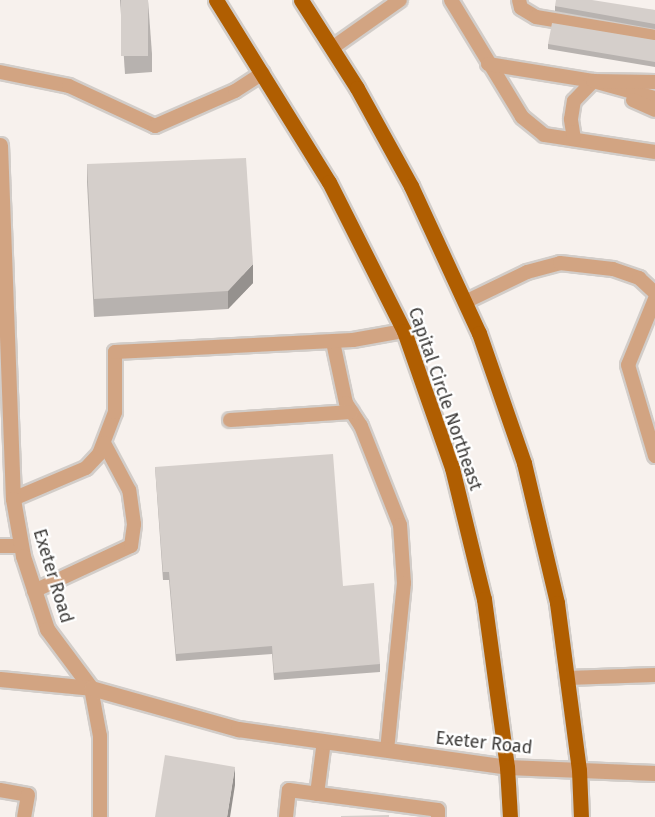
<!DOCTYPE html>
<html>
<head>
<meta charset="utf-8">
<style>
	body { margin:0 }
	#map { position:relative; width:655px; height:817px; overflow:hidden; background:#f7f1ed; font-family:"Fira Sans",sans-serif }
	div>[style] { position:absolute }
	.roads { filter:drop-shadow(2px 0 #d2cdc9) drop-shadow(-2px 0 #d2cdc9) drop-shadow(0 2px #d2cdc9) drop-shadow(0 -2px #d2cdc9) }
	.service>* { height:14px; margin:-7px; padding:0 7px; transform-origin:7px; border-radius:7px; background:#d2a482 }
	.minor>* { height:15px; margin:-7.5px; padding:0 7.5px; transform-origin:7.5px; border-radius:7.5px; background:#d2a482 }
	.primary>* { height:15px; margin:-7.5px; padding:0 7.5px; transform-origin:7.5px; border-radius:7.5px; background:#b05e01 }
	.wall>* { inset:0; background:#b7b2af }
	.shaded-wall>* { inset:0; background:#95918e }
	.building>* { inset:0; background:#d5cfcb; transform-origin:0 0 }
	span { translate:-50% -50%; white-space:nowrap; text-align:center; line-height:1.15; -webkit-text-stroke:4.5px #fff; paint-order:stroke }
	.street-label { font-size:18px; color:#3d3b39 }
</style>
</head>
<body>
<div id="map">
	<div class="roads">
		<div class="service">
			<i style="left:451px;top:0;width:137px;rotate:58.7deg"></i>
			<i style="left:522px;top:117px;width:28px;rotate:39deg"></i>
			<i style="left:544px;top:135px;width:112px;rotate:8.7deg"></i>
			<i style="left:519px;top:0;width:8px;rotate:76deg"></i>
			<i style="left:521px;top:8px;width:17px;rotate:31deg"></i>
			<i style="left:536px;top:17px;width:121px;rotate:9.5deg"></i>
			<i style="left:332px;top:48px;width:83px;rotate:-35.2deg"></i>
			<i style="left:488px;top:64px;width:106px;rotate:9.2deg"></i>
			<i style="left:593px;top:81px;width:64px;rotate:15.3deg"></i>
			<i style="left:0;top:72px;width:70px;rotate:11.5deg"></i>
			<i style="left:69px;top:86px;width:95px;rotate:24.9deg"></i>
			<i style="left:155px;top:126px;width:87px;rotate:-23.6deg"></i>
			<i style="left:235px;top:91px;width:33px;rotate:-33deg"></i>
			<i style="left:633px;top:100px;width:24px;rotate:24deg"></i>
			<i style="left:574px;top:139px;width:20px;rotate:-99deg"></i>
			<i style="left:571px;top:119px;width:18px;rotate:-81deg"></i>
			<i style="left:574px;top:101px;width:28px;rotate:-46deg"></i>
			<i style="left:593px;top:81px;width:62px;rotate:0.9deg"></i>
			<i style="left:655px;top:299px;width:71px;rotate:112.2deg"></i>
			<i style="left:628px;top:365px;width:95px;rotate:73.5deg"></i>
			<i style="left:465px;top:302px;width:69px;rotate:-25.8deg"></i>
			<i style="left:527px;top:272px;width:34px;rotate:-15deg"></i>
			<i style="left:560px;top:263px;width:53px;rotate:6.5deg"></i>
			<i style="left:613px;top:269px;width:28px;rotate:19deg"></i>
			<i style="left:639px;top:278px;width:22px;rotate:43deg"></i>
			<i style="left:333px;top:342px;width:62px;rotate:78deg"></i>
			<i style="left:346px;top:403px;width:27px;rotate:57deg"></i>
			<i style="left:361px;top:426px;width:106px;rotate:68.5deg"></i>
			<i style="left:400px;top:525px;width:58px;rotate:86.1deg"></i>
			<i style="left:404px;top:583px;width:168px;rotate:95.8deg"></i>
			<i style="left:230px;top:420px;width:122px;rotate:-3.8deg"></i>
			<i style="left:13px;top:499px;width:79px;rotate:-23deg"></i>
			<i style="left:86px;top:468px;width:19px;rotate:-47deg"></i>
			<i style="left:99px;top:454px;width:45px;rotate:-69.1deg"></i>
			<i style="left:115px;top:412px;width:60px;rotate:-90deg"></i>
			<i style="left:115px;top:352px;width:238px;rotate:-2.9deg"></i>
			<i style="left:353px;top:340px;width:52px;rotate:-10deg"></i>
			<i style="left:0;top:546px;width:21px"></i>
			<i style="left:34px;top:591px;width:107px;rotate:-24.9deg"></i>
			<i style="left:131px;top:546px;width:22px;rotate:-82deg"></i>
			<i style="left:134px;top:524px;width:34px;rotate:-98deg"></i>
			<i style="left:129px;top:490px;width:53px;rotate:-118deg"></i>
			<i style="left:567px;top:678px;width:88px;rotate:-2deg"></i>
			<i style="left:91px;top:688px;width:49px;rotate:79.4deg"></i>
			<i style="left:100px;top:736px;width:81px;rotate:90deg"></i>
			<i style="left:0;top:790px;width:28px;rotate:10deg"></i>
			<i style="left:28px;top:795px;width:22px;rotate:100deg"></i>
			<i style="left:317px;top:794px;width:53px;rotate:-82.5deg"></i>
			<i style="left:286px;top:817px;width:27px;rotate:-84deg"></i>
			<i style="left:289px;top:790px;width:150px;rotate:7.6deg"></i>
			<i style="left:438px;top:810px;width:7px;rotate:90deg"></i>
		</div>
		<div class="minor">
			<i style="left:0;top:145px;width:354px;rotate:87.9deg"></i>
			<i style="left:13px;top:499px;width:58px;rotate:80deg"></i>
			<i style="left:23px;top:556px;width:77px;rotate:71.8deg"></i>
			<i style="left:47px;top:629px;width:74px;rotate:53.3deg"></i>
			<i style="left:0;top:679px;width:91px;rotate:5.6deg"></i>
			<i style="left:91px;top:688px;width:153px;rotate:15.6deg"></i>
			<i style="left:238px;top:729px;width:272px;rotate:8deg"></i>
			<i style="left:507px;top:767px;width:148px;rotate:2.3deg"></i>
		</div>
		<div class="primary">
			<i style="left:216px;top:0;width:214px;rotate:58.2deg"></i>
			<i style="left:329px;top:182px;width:167px;rotate:63.3deg"></i>
			<i style="left:404px;top:331px;width:145px;rotate:70.7deg"></i>
			<i style="left:452px;top:468px;width:135px;rotate:76.3deg"></i>
			<i style="left:484px;top:599px;width:170px;rotate:82.2deg"></i>
			<i style="left:507px;top:767px;width:50px;rotate:86.6deg"></i>
			<i style="left:301px;top:0;width:104px;rotate:57.5deg"></i>
			<i style="left:357px;top:88px;width:112px;rotate:61.1deg"></i>
			<i style="left:411px;top:186px;width:162px;rotate:65.2deg"></i>
			<i style="left:479px;top:333px;width:138px;rotate:70.9deg"></i>
			<i style="left:524px;top:463px;width:144px;rotate:76.7deg"></i>
			<i style="left:557px;top:603px;width:168px;rotate:82.5deg"></i>
			<i style="left:579px;top:770px;width:47px;rotate:87.6deg"></i>
		</div>
	</div>
	<div class="wall">
		<i style="clip-path:polygon(120px 0,148px 0,152px 54px,152px 72px,125px 74px)"></i>
		<i style="clip-path:polygon(555px 6px,655px 10px,655px 29px,555px 11px)"></i>
		<i style="clip-path:polygon(654px 40px,655px 40px,655px 67px,548px 49px,548px 44px)"></i>
		<i style="clip-path:polygon(87px 164px,253px 283px,228px 309px,94px 317px,87px 182px)"></i>
		<i style="clip-path:polygon(155px 467px,343px 586px,380px 664px,380px 672px,274px 680px,272px 654px,176px 661px,169px 580px,163px 580px)"></i>
	</div>
	<div class="shaded-wall">
		<i style="clip-path:polygon(253px 264px,253px 283px,228px 309px,228px 291px)"></i>
		<i style="clip-path:polygon(235px 767px,235px 785px,230px 817px,227px 817px)"></i>
	</div>
	<div class="building">
		<i style="left:121px;top:0;width:27px;height:56px"></i>
		<i style="clip-path:polygon(556px 0,592px 0,655px 10px,655px 24px,555px 6px)"></i>
		<i style="clip-path:polygon(552px 23px,654px 40px,655px 40px,655px 62px,548px 44px)"></i>
		<i style="clip-path:polygon(246px 158px,253px 264px,228px 291px,94px 299px,87px 164px)"></i>
		<i style="clip-path:polygon(333px 454px,343px 586px,374px 583px,380px 664px,274px 673px,272px 646px,176px 654px,169px 572px,163px 572px,155px 467px)"></i>
		<i style="clip-path:polygon(165px 755px,235px 767px,227px 817px,155px 817px)"></i>
		<i style="clip-path:polygon(389px 815px,389px 817px,341px 817px,341px 816px)"></i>
	</div>
	<div class="street-label">
		<span style="left:445px;top:399px;rotate:71deg">Capital Circle Northeast</span>
		<span style="left:53px;top:576px;rotate:73deg">Exeter Road</span>
		<span style="left:484px;top:743px;rotate:6deg">Exeter Road</span>
	</div>
</div>
</body>
</html>
